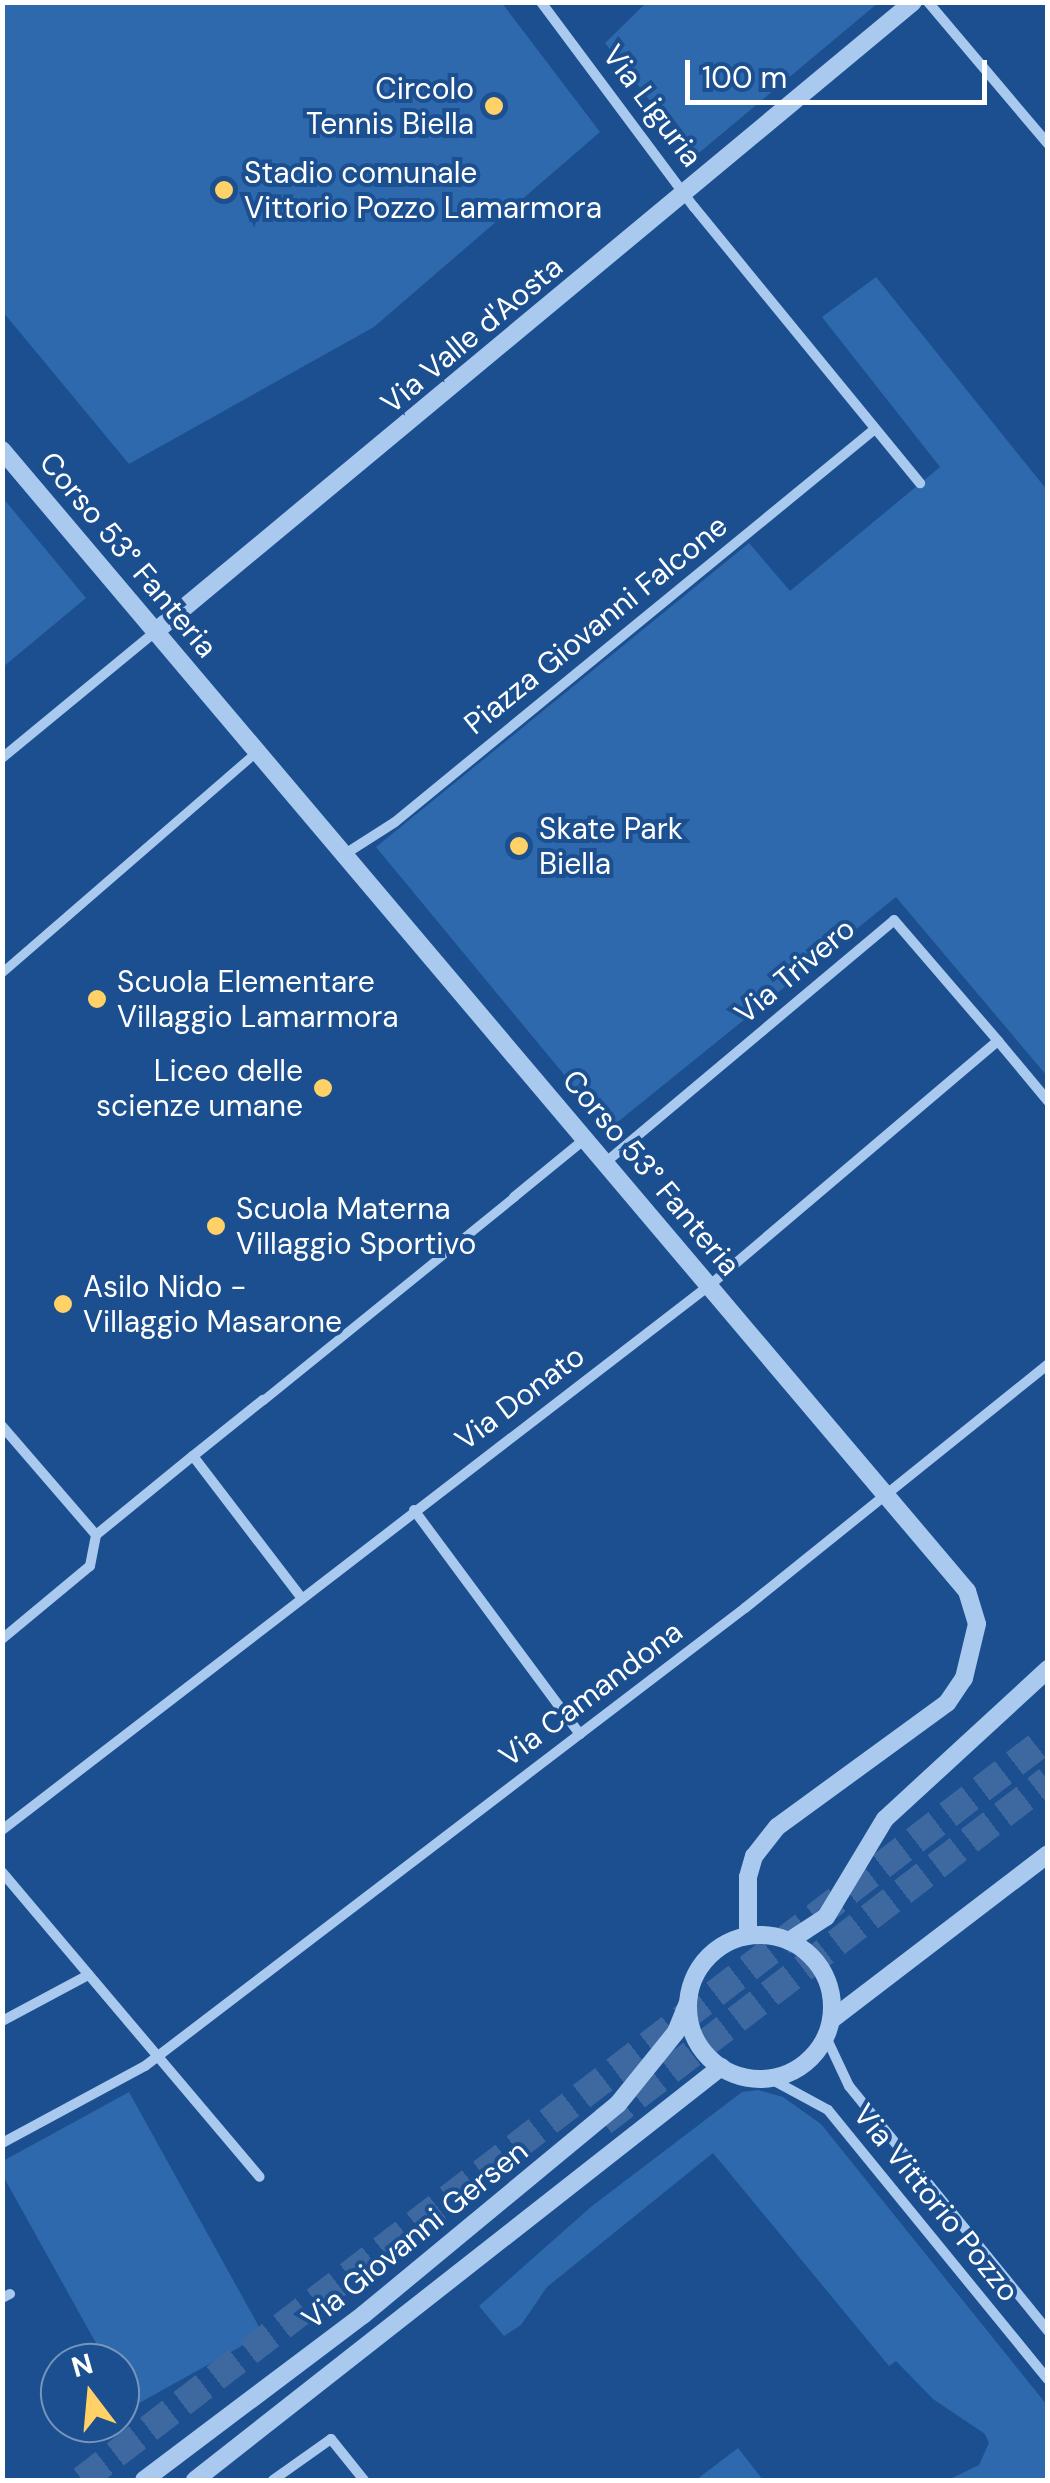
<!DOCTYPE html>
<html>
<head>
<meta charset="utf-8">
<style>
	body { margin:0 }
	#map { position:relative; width:1050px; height:2483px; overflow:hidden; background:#1b4f8f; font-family:"DM Sans",sans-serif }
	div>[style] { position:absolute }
	.green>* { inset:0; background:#2e69ad }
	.trunk-tunnel>* { height:28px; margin-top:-14px; transform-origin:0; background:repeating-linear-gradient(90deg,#3d69a0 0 28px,transparent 0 42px) }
	.pedestrian>* { height:9px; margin:-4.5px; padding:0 4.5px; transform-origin:4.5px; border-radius:4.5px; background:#a9c9ee }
	.minor>* { height:10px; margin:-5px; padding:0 5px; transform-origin:5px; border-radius:5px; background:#a9c9ee }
	.tertiary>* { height:18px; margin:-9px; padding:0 9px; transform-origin:9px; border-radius:9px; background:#a9c9ee }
	.tertiary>.ring { margin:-9px; padding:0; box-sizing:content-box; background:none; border:18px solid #a9c9ee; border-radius:50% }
	.dots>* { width:28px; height:28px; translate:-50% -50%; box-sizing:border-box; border:5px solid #1b4f8f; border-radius:50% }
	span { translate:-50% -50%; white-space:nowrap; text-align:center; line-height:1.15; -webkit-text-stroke:8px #1b4f8f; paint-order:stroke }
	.poi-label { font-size:30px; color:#fff }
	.right { translate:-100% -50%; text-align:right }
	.left { translate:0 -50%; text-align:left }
	.street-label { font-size:30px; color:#fff }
	.frame { position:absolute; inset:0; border:5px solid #fff; pointer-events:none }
	.north { position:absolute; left:40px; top:2343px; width:100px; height:100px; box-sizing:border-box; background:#1b4f8f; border:2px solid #7695bc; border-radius:50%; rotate:344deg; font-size:28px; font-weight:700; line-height:40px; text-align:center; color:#fff }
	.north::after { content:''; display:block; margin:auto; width:35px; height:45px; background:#ffd166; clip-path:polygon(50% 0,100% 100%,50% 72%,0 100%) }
	.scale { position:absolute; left:685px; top:60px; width:302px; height:45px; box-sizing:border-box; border:5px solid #fff; border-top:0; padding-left:12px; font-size:30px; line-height:35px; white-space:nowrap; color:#fff; -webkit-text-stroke:8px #1b4f8f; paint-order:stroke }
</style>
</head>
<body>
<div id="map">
	<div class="green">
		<i style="clip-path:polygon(647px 2px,878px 2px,878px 3px,694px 157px,605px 43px)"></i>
		<i style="clip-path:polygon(2px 3px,502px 3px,600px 132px,374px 327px,129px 464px,3px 312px)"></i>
		<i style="clip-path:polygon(876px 277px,1047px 490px,1047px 1076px,896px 897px,609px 1129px,376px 847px,749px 543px,790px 591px,940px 467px,822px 317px)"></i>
		<i style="clip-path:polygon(3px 498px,86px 598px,3px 667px,2px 667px)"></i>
		<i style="clip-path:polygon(758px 2090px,783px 2097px,821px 2124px,1047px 2405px,1047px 2480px,948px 2480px,979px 2465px,989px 2443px,985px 2434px,933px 2399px,896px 2361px,889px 2366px,713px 2153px,547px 2287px,521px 2325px,504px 2336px,479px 2306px,592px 2206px,742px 2092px)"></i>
		<i style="clip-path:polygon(129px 2092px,263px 2334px,132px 2407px,120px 2386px,120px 2363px,107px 2363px,2px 2174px,3px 2161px)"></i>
		<i style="clip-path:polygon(738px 2448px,763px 2480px,696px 2480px)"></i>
	</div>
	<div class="trunk-tunnel">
		<i style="left:603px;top:2122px;width:561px;rotate:-37.54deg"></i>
		<i style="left:82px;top:2480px;width:1218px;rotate:-37.53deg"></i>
	</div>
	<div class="pedestrian">
		<i style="left:2px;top:972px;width:337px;rotate:-40.9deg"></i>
		<i style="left:263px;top:1400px;width:323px;rotate:-39deg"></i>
	</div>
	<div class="minor">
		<i style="left:541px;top:2px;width:256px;rotate:53.3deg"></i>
		<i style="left:694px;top:207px;width:357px;rotate:50.7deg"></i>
		<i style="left:928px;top:2px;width:186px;rotate:49.8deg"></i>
		<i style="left:2px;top:758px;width:200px;rotate:-39.5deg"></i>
		<i style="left:345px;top:854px;width:59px;rotate:-32.6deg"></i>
		<i style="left:395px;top:822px;width:620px;rotate:-39.31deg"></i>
		<i style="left:606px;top:1162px;width:376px;rotate:-40deg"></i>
		<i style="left:894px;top:920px;width:160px;rotate:49.3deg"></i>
		<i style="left:514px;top:1197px;width:93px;rotate:-39.3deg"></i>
		<i style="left:2px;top:1426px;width:144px;rotate:49.2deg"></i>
		<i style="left:96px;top:1535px;width:125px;rotate:-39.2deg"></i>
		<i style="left:193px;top:1456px;width:176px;rotate:52.6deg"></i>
		<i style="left:193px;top:1456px;width:90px;rotate:-38.7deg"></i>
		<i style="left:414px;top:1510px;width:279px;rotate:53.5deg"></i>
		<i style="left:2px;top:1639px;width:114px;rotate:-39.7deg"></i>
		<i style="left:90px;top:1566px;width:32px;rotate:-79deg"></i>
		<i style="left:2px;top:1830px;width:893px;rotate:-37.59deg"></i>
		<i style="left:710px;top:1285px;width:377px;rotate:-40.3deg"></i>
		<i style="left:998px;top:1041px;width:78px;rotate:50.2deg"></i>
		<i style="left:2px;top:1872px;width:399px;rotate:49.8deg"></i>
		<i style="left:2px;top:2021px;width:98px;rotate:-28.1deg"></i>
		<i style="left:826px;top:2037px;width:54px;rotate:64.9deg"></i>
		<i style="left:849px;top:2086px;width:316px;rotate:50.9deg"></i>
		<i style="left:769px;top:2078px;width:67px;rotate:28.5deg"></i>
		<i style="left:828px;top:2110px;width:348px;rotate:50.8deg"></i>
		<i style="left:2px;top:2143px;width:162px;rotate:-28.3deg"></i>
		<i style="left:145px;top:2066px;width:755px;rotate:-37.36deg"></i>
		<i style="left:745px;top:1608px;width:389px;rotate:-38.8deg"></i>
		<i style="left:2px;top:2298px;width:9px;rotate:-27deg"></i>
		<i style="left:273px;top:2480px;width:71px;rotate:-35.3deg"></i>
		<i style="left:331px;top:2439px;width:53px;rotate:51.2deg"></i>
	</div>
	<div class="tertiary">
		<i style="left:2px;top:450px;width:1494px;rotate:49.78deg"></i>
		<i style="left:967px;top:1591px;width:34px;rotate:73deg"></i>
		<i style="left:977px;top:1624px;width:56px;rotate:103.5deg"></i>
		<i style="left:964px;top:1678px;width:30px;rotate:124deg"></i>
		<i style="left:947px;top:1703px;width:210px;rotate:143.9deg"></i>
		<i style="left:777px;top:1827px;width:37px;rotate:128deg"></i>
		<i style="left:754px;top:1856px;width:22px;rotate:106deg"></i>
		<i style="left:748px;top:1877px;width:58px;rotate:90deg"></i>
		<i style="left:156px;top:631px;width:984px;rotate:-39.72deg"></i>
		<i class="ring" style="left:688px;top:1935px;width:126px;height:126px"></i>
		<i style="left:789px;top:1941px;width:44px;rotate:-33deg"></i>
		<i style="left:826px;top:1917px;width:114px;rotate:-59deg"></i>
		<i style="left:885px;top:1819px;width:222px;rotate:-42.6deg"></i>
		<i style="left:831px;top:2020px;width:273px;rotate:-37.4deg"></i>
		<i style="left:144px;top:2480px;width:274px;rotate:-37deg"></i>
		<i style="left:363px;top:2315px;width:331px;rotate:-39.6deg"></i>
		<i style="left:618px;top:2104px;width:92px;rotate:-51.1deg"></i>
		<i style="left:676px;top:2032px;width:31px;rotate:-68deg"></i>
		<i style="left:195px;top:2480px;width:669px;rotate:-38.14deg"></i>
	</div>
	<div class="dots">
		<i style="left:494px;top:106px;background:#ffd166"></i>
		<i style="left:224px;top:190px;background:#ffd166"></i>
		<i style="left:519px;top:846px;background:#ffd166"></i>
		<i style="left:97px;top:999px;background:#ffd166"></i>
		<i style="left:323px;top:1088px;background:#ffd166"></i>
		<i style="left:216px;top:1226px;background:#ffd166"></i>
		<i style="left:63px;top:1304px;background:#ffd166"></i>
	</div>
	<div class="poi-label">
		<span class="right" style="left:474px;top:106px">Circolo<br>Tennis Biella</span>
		<span class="left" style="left:244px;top:190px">Stadio comunale<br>Vittorio Pozzo Lamarmora</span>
		<span class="left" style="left:539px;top:846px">Skate Park<br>Biella</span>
		<span class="left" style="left:117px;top:999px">Scuola Elementare<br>Villaggio Lamarmora</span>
		<span class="right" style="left:303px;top:1088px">Liceo delle<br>scienze umane</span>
		<span class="left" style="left:236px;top:1226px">Scuola Materna<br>Villaggio Sportivo</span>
		<span class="left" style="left:83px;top:1304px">Asilo Nido -<br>Villaggio Masarone</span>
	</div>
	<div class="street-label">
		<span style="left:652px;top:106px;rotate:53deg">Via Liguria</span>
		<span style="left:472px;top:335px;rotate:-40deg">Via Valle d'Aosta</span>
		<span style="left:128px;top:555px;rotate:50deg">Corso 53° Fanteria</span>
		<span style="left:596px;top:625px;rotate:-39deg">Piazza Giovanni Falcone</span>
		<span style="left:795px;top:971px;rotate:-40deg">Via Trivero</span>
		<span style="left:651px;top:1173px;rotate:50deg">Corso 53° Fanteria</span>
		<span style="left:520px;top:1398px;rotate:-37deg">Via Donato</span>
		<span style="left:591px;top:1694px;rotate:-37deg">Via Camandona</span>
		<span style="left:936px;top:2203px;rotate:51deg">Via Vittorio Pozzo</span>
		<span style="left:415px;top:2235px;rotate:-39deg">Via Giovanni Gersen</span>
	</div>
	<div class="frame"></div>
	<div class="north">N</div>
	<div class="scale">100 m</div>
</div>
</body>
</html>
